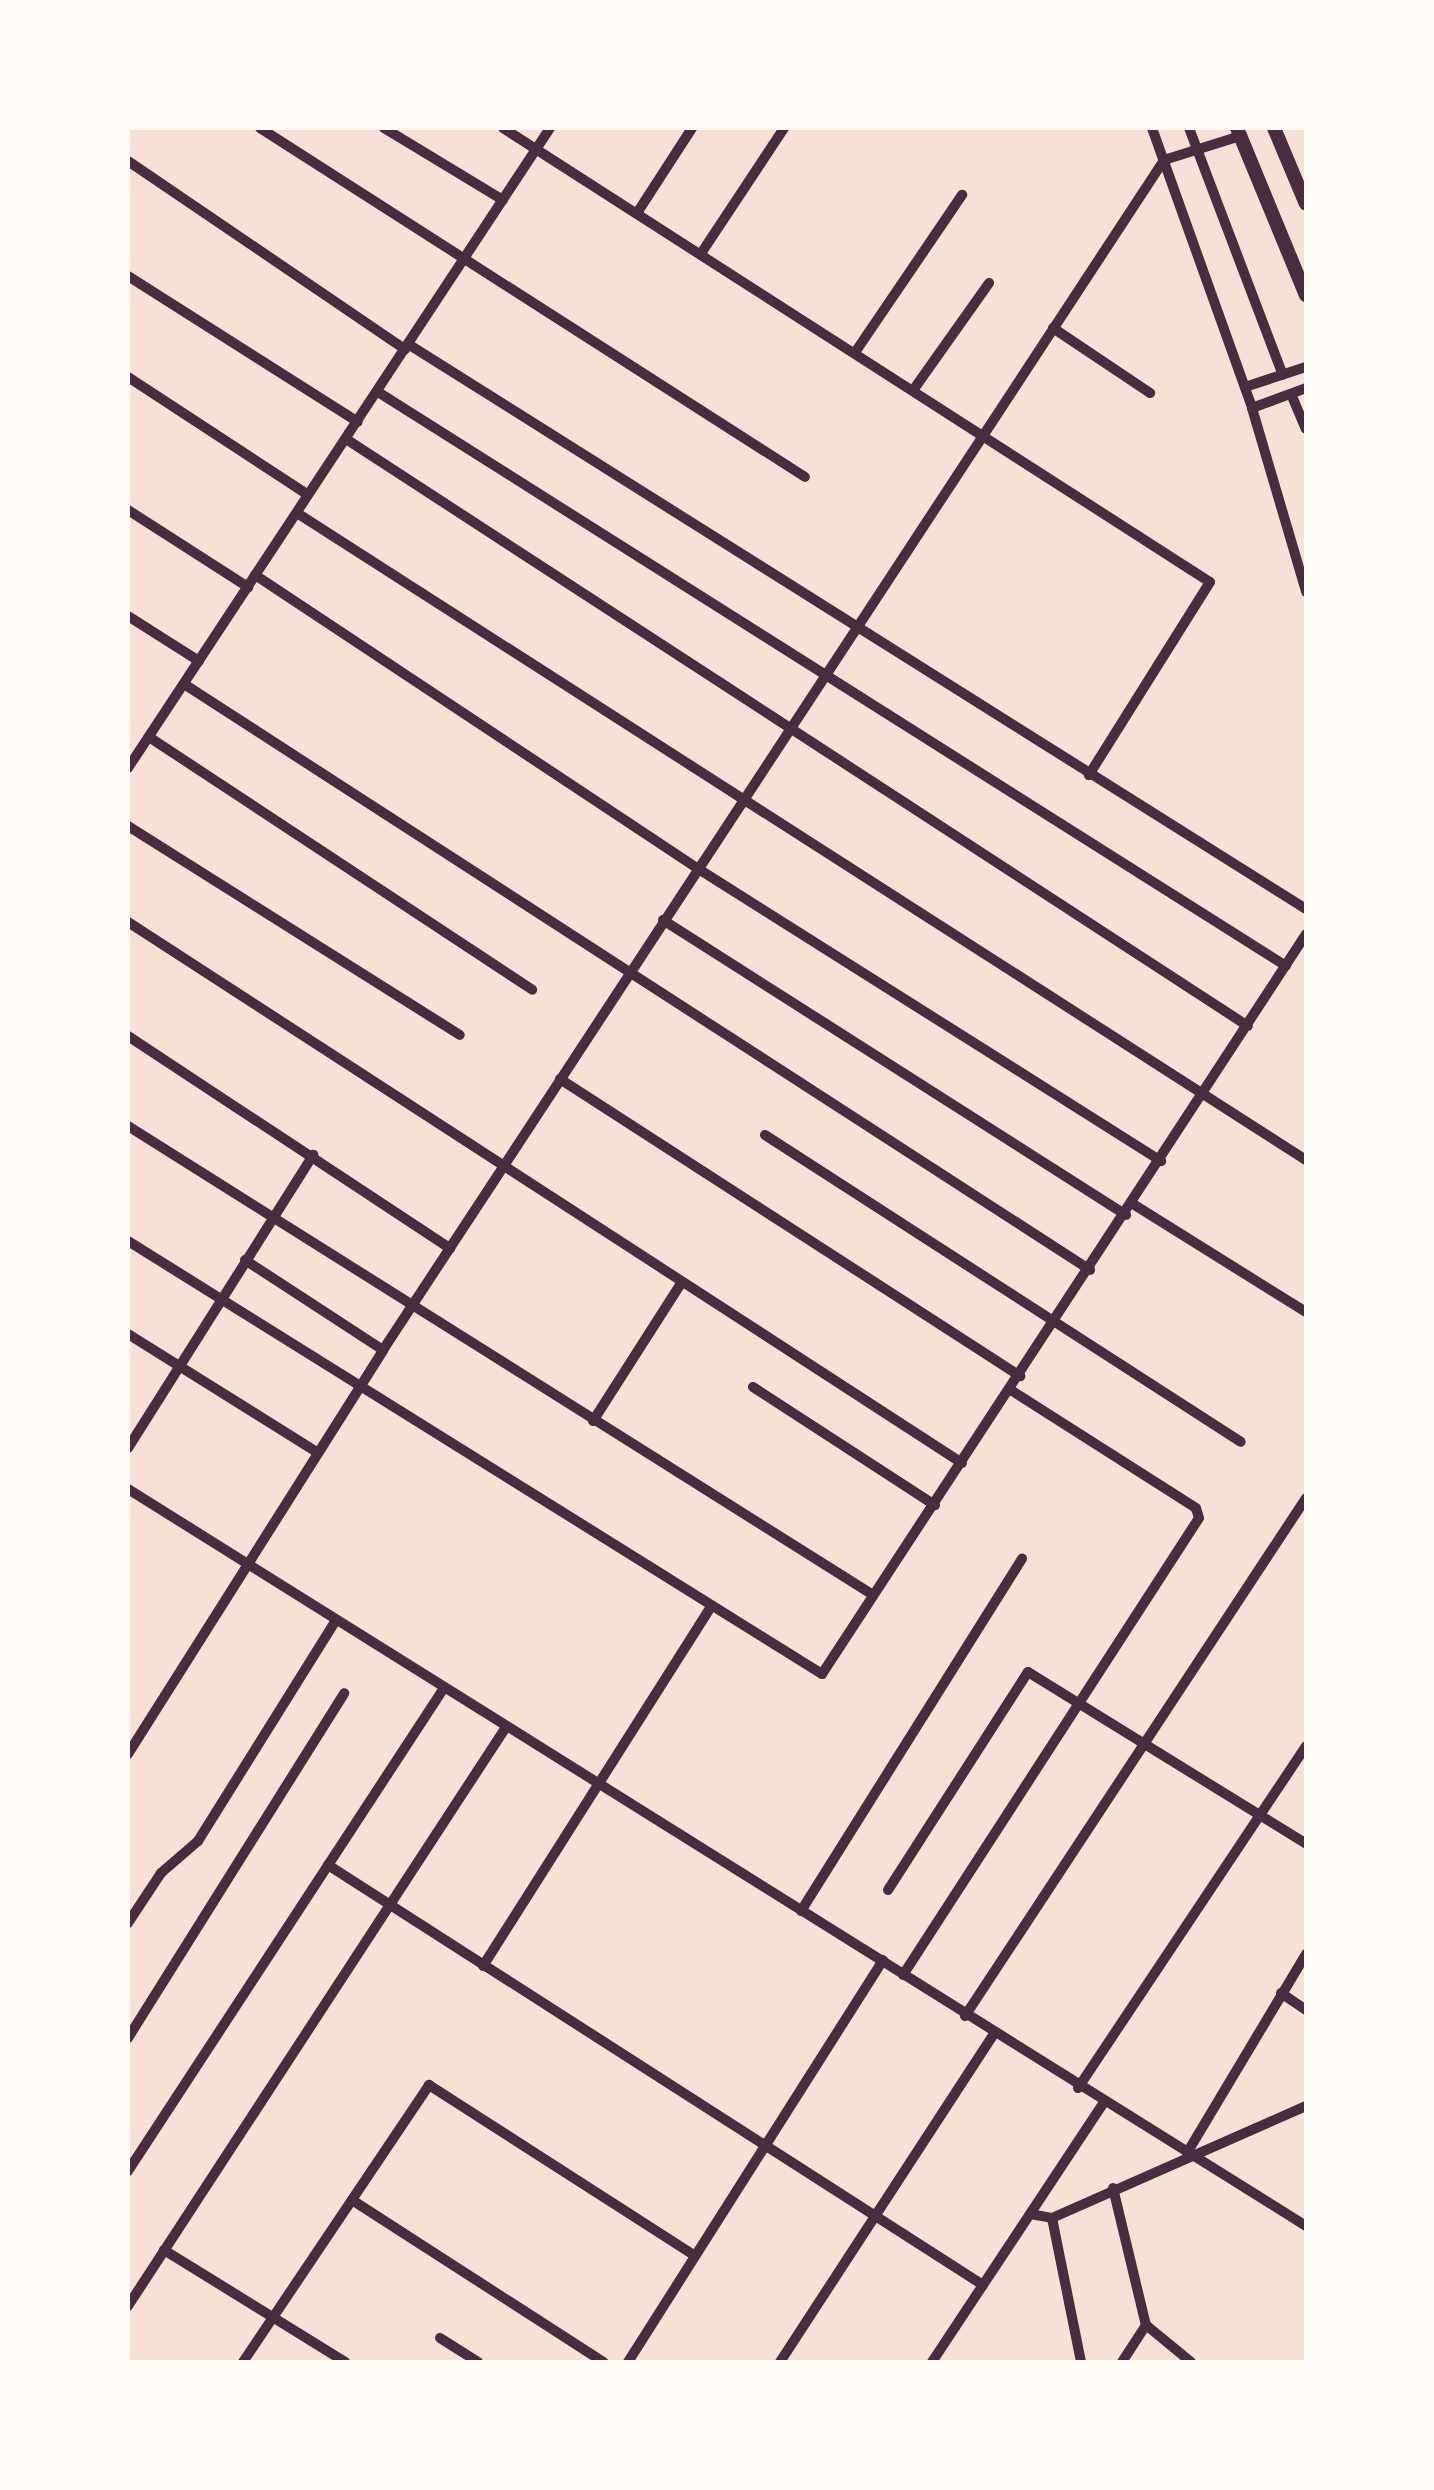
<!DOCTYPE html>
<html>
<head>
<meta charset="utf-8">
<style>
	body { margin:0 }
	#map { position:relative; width:1434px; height:2490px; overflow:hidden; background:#f7e1d7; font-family:Mulish,sans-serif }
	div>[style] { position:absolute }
	.minor>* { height:10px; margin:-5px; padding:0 5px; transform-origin:5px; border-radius:5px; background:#4a2c40 }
	.secondary>* { height:14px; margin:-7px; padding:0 7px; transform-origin:7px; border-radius:7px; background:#4a2c40 }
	span { translate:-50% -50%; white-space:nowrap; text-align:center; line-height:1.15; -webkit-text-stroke:10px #fffaf5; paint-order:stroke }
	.frame { position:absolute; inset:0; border:130px solid #fffaf5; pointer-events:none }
</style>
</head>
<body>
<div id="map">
	<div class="minor">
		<i style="left:260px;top:128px;width:647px;rotate:32.63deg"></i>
		<i style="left:384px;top:128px;width:139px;rotate:31.2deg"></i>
		<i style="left:503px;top:128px;width:840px;rotate:32.71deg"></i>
		<i style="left:1210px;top:582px;width:228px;rotate:122.1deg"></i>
		<i style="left:1152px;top:128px;width:297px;rotate:70.3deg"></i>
		<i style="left:1252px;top:408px;width:192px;rotate:73.6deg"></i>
		<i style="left:1189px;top:128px;width:264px;rotate:69.2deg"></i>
		<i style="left:128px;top:161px;width:335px;rotate:34.2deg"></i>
		<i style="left:639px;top:210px;width:98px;rotate:-57.1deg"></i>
		<i style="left:702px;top:252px;width:149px;rotate:-56.5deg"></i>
		<i style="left:128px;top:276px;width:272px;rotate:32.4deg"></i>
		<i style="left:1053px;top:328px;width:117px;rotate:33.8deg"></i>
		<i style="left:408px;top:344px;width:1061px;rotate:32.18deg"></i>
		<i style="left:856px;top:351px;width:189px;rotate:-55.8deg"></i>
		<i style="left:128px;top:377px;width:215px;rotate:33.2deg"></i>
		<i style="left:1245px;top:387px;width:64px;rotate:-18.2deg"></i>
		<i style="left:914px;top:389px;width:130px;rotate:-54.7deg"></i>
		<i style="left:378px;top:392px;width:1074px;rotate:32.3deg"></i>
		<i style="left:1291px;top:394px;width:38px;rotate:67deg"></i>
		<i style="left:1252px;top:408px;width:58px;rotate:-20.3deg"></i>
		<i style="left:346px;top:439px;width:1076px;rotate:33.06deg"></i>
		<i style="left:128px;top:510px;width:143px;rotate:32.7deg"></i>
		<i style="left:297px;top:513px;width:1199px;rotate:32.67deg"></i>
		<i style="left:255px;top:575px;width:530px;rotate:33.54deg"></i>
		<i style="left:697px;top:868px;width:549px;rotate:32.27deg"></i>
		<i style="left:128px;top:616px;width:84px;rotate:32.4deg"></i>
		<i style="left:184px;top:684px;width:1079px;rotate:32.89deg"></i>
		<i style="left:149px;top:737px;width:459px;rotate:33.4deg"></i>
		<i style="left:128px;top:768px;width:767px;rotate:-56.6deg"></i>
		<i style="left:128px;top:826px;width:392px;rotate:32.2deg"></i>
		<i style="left:663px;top:920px;width:549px;rotate:32.5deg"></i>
		<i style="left:128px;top:922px;width:994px;rotate:32.97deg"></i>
		<i style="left:128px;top:1036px;width:386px;rotate:33.4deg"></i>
		<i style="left:560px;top:1079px;width:548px;rotate:32.85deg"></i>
		<i style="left:128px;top:1126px;width:880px;rotate:32.19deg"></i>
		<i style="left:765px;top:1135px;width:566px;rotate:32.82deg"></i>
		<i style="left:1133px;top:1204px;width:204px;rotate:32deg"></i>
		<i style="left:128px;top:1241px;width:818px;rotate:31.96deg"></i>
		<i style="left:822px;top:1674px;width:884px;rotate:-56.81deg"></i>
		<i style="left:245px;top:1260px;width:165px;rotate:33.1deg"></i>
		<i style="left:128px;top:1334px;width:223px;rotate:32deg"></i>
		<i style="left:753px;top:1387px;width:217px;rotate:33deg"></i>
		<i style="left:593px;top:1421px;width:165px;rotate:-57.4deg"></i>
		<i style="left:128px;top:1448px;width:347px;rotate:-57.7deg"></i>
		<i style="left:128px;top:1489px;width:1390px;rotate:32.03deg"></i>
		<i style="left:128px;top:1754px;width:478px;rotate:-57.7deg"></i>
		<i style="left:383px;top:1350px;width:1423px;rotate:-56.72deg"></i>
		<i style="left:1164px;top:160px;width:80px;rotate:-17.5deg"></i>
		<i style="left:328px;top:1865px;width:778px;rotate:32.67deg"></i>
		<i style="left:888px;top:1890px;width:259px;rotate:-57.3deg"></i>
		<i style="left:1028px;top:1672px;width:327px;rotate:31.7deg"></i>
		<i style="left:801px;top:1911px;width:416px;rotate:-57.9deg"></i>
		<i style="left:128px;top:1923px;width:60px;rotate:-56.6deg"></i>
		<i style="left:161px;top:1873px;width:49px;rotate:-40.9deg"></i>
		<i style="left:198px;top:1841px;width:261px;rotate:-58deg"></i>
		<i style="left:483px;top:1966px;width:424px;rotate:-57.6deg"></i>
		<i style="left:903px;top:1975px;width:544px;rotate:-57.07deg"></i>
		<i style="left:1199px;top:1518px;width:10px;rotate:-107deg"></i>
		<i style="left:1196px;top:1508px;width:219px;rotate:-147.5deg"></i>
		<i style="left:1281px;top:1993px;width:30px;rotate:34deg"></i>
		<i style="left:965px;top:2016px;width:620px;rotate:-56.64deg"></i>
		<i style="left:128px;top:2038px;width:407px;rotate:-57.9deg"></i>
		<i style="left:1078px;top:2088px;width:411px;rotate:-56.3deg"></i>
		<i style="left:1187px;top:2153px;width:232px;rotate:-59.1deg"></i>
		<i style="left:128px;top:2171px;width:577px;rotate:-56.81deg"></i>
		<i style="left:1113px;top:2188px;width:141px;rotate:76.5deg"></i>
		<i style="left:1146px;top:2325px;width:58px;rotate:39.4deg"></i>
		<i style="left:352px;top:2200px;width:299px;rotate:32.8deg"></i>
		<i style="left:1030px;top:2214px;width:22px;rotate:10deg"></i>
		<i style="left:1052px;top:2218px;width:278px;rotate:-23.8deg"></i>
		<i style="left:1052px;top:2218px;width:147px;rotate:78.6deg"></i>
		<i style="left:164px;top:2250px;width:213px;rotate:31.7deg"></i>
		<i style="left:128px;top:2306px;width:691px;rotate:-56.86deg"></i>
		<i style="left:440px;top:2338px;width:45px;rotate:32.3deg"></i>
		<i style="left:243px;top:2362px;width:334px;rotate:-56.1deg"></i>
		<i style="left:429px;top:2085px;width:313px;rotate:32.7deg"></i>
		<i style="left:628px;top:2362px;width:476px;rotate:-57.6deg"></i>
		<i style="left:780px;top:2362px;width:390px;rotate:-56.9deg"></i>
		<i style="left:932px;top:2362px;width:310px;rotate:-56.5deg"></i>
		<i style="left:1122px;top:2362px;width:44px;rotate:-57deg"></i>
	</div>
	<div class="secondary">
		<i style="left:1237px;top:128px;width:181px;rotate:67.6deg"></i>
		<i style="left:1274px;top:128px;width:82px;rotate:67.2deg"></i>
	</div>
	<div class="frame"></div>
</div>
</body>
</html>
